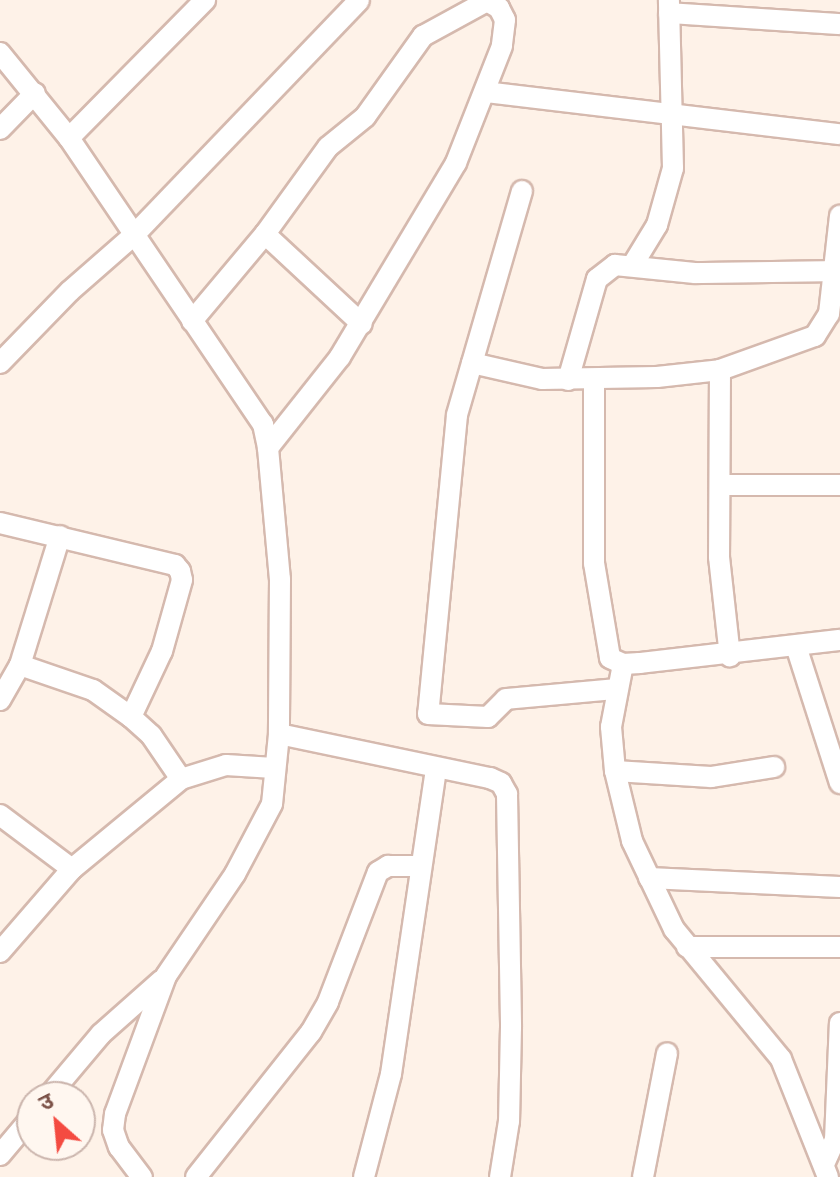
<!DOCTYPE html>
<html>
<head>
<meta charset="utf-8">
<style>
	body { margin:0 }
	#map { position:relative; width:840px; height:1177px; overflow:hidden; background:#fef2e8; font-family:Lato,"Noto Sans Devanagari",sans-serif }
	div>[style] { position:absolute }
	.roads { filter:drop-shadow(2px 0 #d5b9ae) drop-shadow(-2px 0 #d5b9ae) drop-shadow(0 2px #d5b9ae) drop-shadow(0 -2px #d5b9ae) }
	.minor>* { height:20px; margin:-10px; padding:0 10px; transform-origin:10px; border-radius:10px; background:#fff }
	span { translate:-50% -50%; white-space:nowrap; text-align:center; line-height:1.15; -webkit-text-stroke:8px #fff7f0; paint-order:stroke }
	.north { position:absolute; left:16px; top:1081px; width:80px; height:80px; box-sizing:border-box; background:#fff7f0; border:2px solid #cbb5ad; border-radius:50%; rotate:333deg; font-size:22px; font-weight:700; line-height:32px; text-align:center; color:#7c5248 }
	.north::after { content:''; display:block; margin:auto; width:28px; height:36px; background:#f44b41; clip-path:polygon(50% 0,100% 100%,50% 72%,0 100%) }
</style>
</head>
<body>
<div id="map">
	<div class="roads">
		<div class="minor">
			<i style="left:669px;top:13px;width:171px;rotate:3.7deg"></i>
			<i style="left:0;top:53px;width:109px;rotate:50.9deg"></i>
			<i style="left:69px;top:138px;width:346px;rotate:55.9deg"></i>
			<i style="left:263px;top:424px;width:25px;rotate:78deg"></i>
			<i style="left:268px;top:448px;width:132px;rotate:84.8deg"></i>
			<i style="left:280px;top:579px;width:155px;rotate:90.4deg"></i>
			<i style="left:279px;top:734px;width:70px;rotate:95.7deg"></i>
			<i style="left:272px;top:804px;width:79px;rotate:117.9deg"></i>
			<i style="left:235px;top:874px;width:123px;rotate:124.1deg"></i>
			<i style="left:166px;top:976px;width:147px;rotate:110.3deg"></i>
			<i style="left:115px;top:1114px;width:16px;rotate:97deg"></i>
			<i style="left:113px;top:1130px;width:18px;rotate:71deg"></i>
			<i style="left:119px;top:1147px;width:38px;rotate:53deg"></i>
			<i style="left:486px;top:92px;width:356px;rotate:6.8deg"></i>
			<i style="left:0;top:129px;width:50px;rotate:-45.8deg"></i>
			<i style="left:69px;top:138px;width:194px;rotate:-45.4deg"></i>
			<i style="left:522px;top:191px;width:233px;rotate:106.2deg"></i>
			<i style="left:457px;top:415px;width:300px;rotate:95.5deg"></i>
			<i style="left:428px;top:714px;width:60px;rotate:2.9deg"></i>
			<i style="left:488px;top:717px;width:25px;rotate:-45deg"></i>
			<i style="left:506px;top:699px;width:110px;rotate:-5.2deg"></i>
			<i style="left:265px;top:234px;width:132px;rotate:42.9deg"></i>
			<i style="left:632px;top:266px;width:48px;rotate:-58.6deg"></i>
			<i style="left:657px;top:225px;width:59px;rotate:-74.3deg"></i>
			<i style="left:673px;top:168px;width:168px;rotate:-91.4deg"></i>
			<i style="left:192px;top:321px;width:114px;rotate:-50deg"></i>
			<i style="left:265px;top:234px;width:107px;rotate:-54.1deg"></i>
			<i style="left:328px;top:147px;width:48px;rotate:-39deg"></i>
			<i style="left:365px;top:117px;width:100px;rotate:-54.4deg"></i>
			<i style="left:423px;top:36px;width:73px;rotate:-28.7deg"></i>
			<i style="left:487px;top:1px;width:14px;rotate:30deg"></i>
			<i style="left:499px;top:8px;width:13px;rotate:63deg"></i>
			<i style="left:505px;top:20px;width:26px;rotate:97deg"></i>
			<i style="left:502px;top:46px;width:126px;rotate:111.5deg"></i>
			<i style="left:456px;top:163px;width:226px;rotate:120.9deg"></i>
			<i style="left:340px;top:357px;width:116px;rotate:128.4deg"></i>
			<i style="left:0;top:363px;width:100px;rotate:-45.8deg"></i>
			<i style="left:70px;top:291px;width:85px;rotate:-41.2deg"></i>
			<i style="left:134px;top:235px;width:325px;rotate:-46.2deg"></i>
			<i style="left:472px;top:363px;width:72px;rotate:12.9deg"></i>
			<i style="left:542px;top:379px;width:115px;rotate:-1deg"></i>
			<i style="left:657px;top:377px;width:63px;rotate:-6.3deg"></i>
			<i style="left:720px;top:370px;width:101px;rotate:-19.7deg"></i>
			<i style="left:815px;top:336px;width:26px;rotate:-58deg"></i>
			<i style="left:829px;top:314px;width:99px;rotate:-83.6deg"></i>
			<i style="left:720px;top:370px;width:187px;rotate:90.3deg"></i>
			<i style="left:719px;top:557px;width:100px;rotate:83.7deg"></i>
			<i style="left:568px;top:380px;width:105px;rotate:-74deg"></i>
			<i style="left:597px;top:279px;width:23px;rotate:-38deg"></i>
			<i style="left:615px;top:265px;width:80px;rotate:5.7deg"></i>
			<i style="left:695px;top:273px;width:136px;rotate:-0.8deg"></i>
			<i style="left:594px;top:380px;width:183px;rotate:90deg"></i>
			<i style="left:594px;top:563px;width:96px;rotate:80.4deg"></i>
			<i style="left:610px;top:658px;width:14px;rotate:25deg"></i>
			<i style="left:623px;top:664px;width:17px;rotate:-3deg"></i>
			<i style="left:640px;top:663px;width:201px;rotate:-6.6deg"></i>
			<i style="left:721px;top:485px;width:119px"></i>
			<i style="left:0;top:523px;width:180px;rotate:13.5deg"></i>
			<i style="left:175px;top:565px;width:8px;rotate:50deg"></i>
			<i style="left:180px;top:571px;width:9px;rotate:77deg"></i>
			<i style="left:182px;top:580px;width:74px;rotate:105.7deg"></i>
			<i style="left:162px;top:651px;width:73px;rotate:115.2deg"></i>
			<i style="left:796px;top:646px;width:144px;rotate:72.2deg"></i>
			<i style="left:623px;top:664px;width:64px;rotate:100.8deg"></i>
			<i style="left:611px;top:727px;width:44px;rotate:84.8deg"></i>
			<i style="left:615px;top:771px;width:72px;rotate:76.3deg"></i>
			<i style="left:632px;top:841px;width:98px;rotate:64.5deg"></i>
			<i style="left:674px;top:929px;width:168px;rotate:50.5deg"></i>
			<i style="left:781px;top:1059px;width:127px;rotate:68.3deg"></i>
			<i style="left:20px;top:665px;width:77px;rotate:18.9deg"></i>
			<i style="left:93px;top:690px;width:47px;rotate:35.4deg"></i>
			<i style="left:131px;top:717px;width:27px;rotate:42deg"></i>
			<i style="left:151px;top:735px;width:53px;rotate:55.7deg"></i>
			<i style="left:0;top:700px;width:40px;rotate:-60.3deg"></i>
			<i style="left:20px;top:665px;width:135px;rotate:-72.8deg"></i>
			<i style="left:279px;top:734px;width:216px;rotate:11.8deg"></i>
			<i style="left:490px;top:778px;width:12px;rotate:24deg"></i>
			<i style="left:501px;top:783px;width:13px;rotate:61deg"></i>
			<i style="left:507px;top:794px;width:233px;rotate:89deg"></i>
			<i style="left:511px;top:1027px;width:94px;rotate:91.2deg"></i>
			<i style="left:509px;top:1121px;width:57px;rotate:99.1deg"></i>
			<i style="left:615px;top:771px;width:96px;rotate:3.6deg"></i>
			<i style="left:711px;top:777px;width:64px;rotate:-9deg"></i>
			<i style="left:0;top:815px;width:90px;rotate:36.9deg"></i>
			<i style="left:649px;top:878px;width:191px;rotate:2.7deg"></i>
			<i style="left:687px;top:947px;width:153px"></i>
			<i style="left:0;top:952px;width:110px;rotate:-49.1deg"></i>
			<i style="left:72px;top:869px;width:141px;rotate:-39.5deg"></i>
			<i style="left:181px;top:779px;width:47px;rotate:-17.3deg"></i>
			<i style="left:226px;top:765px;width:48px;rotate:3.6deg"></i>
			<i style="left:48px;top:1097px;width:82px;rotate:-49.9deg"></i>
			<i style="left:101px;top:1034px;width:81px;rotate:-41.5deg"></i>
			<i style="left:0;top:1155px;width:50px;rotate:-49.9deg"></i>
			<i style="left:825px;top:1162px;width:24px;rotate:-66deg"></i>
			<i style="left:835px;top:1140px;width:117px;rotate:-87.6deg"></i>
			<i style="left:196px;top:1177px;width:185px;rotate:-51.6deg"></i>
			<i style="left:311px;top:1032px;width:34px;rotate:-60deg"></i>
			<i style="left:328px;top:1002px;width:139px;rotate:-69deg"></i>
			<i style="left:378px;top:872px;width:12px;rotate:-31deg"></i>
			<i style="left:388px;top:866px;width:32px"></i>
			<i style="left:364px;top:1177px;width:106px;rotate:-75.3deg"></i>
			<i style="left:391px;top:1074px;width:308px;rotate:-81.6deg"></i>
			<i style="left:643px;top:1177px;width:126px;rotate:-79deg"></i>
		</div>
	</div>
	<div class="north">उ</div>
</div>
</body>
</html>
